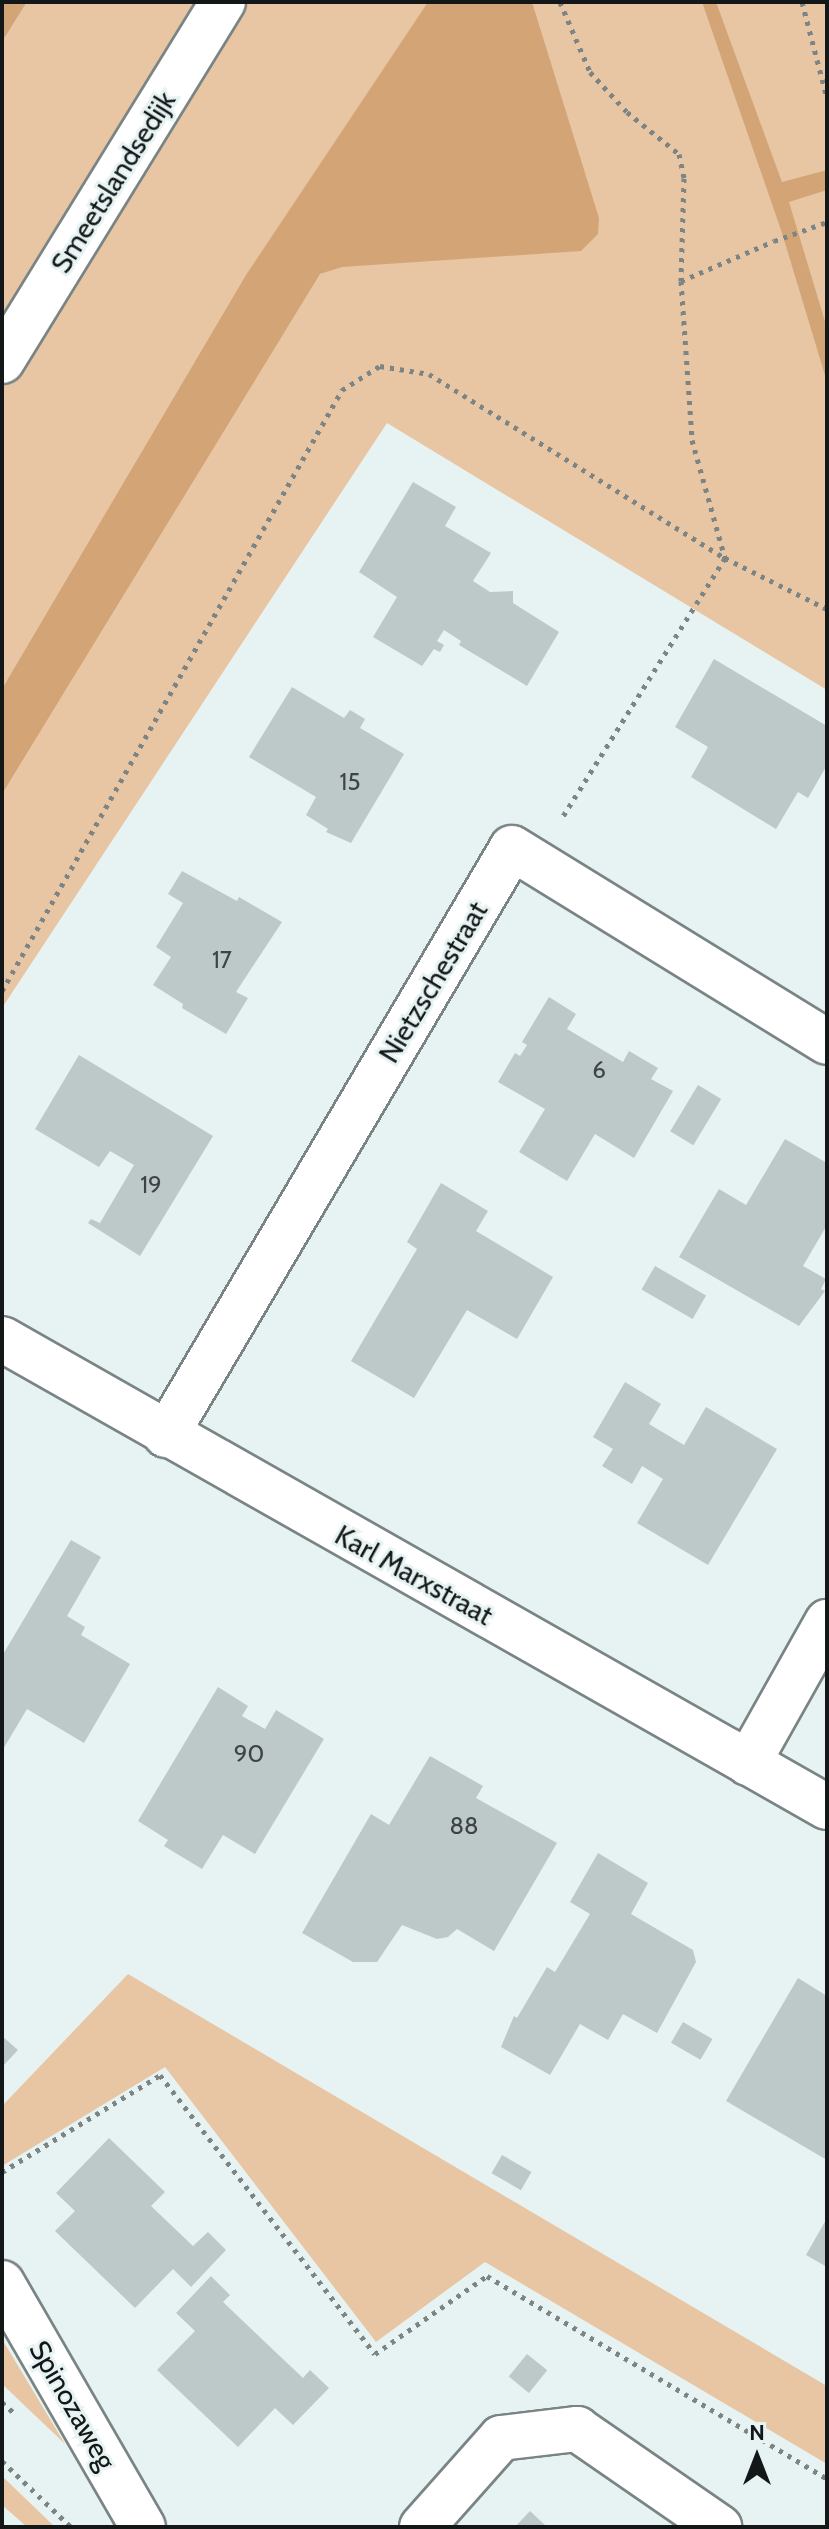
<!DOCTYPE html>
<html>
<head>
<meta charset="utf-8">
<style>
	body { margin:0 }
	#map { position:relative; width:829px; height:2529px; overflow:hidden; background:#e7f3f3; font-family:Cabin,sans-serif }
	div>[style] { position:absolute }
	.green>* { inset:0; background:#e8c6a4 }
	.water>* { inset:0; background:#d3a576 }
	.building>* { inset:0; background:#bdc8c8; transform-origin:0 0 }
	.path>* { height:5px; margin-top:-2.5px; transform-origin:0; background:repeating-linear-gradient(90deg,#7c8484 0 4px,transparent 0 10px) }
	.roads { filter:drop-shadow(2px 0 #7a8484) drop-shadow(-2px 0 #7a8484) drop-shadow(0 2px #7a8484) drop-shadow(0 -2px #7a8484) }
	.minor>* { height:44px; margin:-22px; padding:0 22px; transform-origin:22px; border-radius:22px; background:#fff }
	span { translate:-50% -50%; white-space:nowrap; text-align:center; line-height:1.15; -webkit-text-stroke:6px #e7f3f3; paint-order:stroke }
	.number-label { font-size:24px; color:#3e4343 }
	.number-label span { -webkit-text-stroke-width:0 }
	.street-label { font-size:28px; color:#141717 }
	.frame { position:absolute; inset:0; border:4px solid #141717; pointer-events:none }
	.north { position:absolute; left:717px; top:2417px; width:80px; height:80px; -webkit-text-stroke:6px #e7f3f3; paint-order:stroke; rotate:0deg; font-size:22px; font-weight:700; line-height:32px; text-align:center; color:#141717 }
	.north::after { content:''; display:block; margin:auto; width:28px; height:36px; background:#141717; clip-path:polygon(50% 0,100% 100%,50% 72%,0 100%) }
</style>
</head>
<body>
<div id="map">
	<div class="green">
		<i style="clip-path:polygon(27px 2px,827px 2px,827px 690px,387px 423px,2px 1008px,2px 42px)"></i>
		<i style="clip-path:polygon(128px 1974px,827px 2386px,827px 2464px,485px 2262px,376px 2342px,165px 2067px,2px 2166px,2px 2106px)"></i>
		<i style="clip-path:polygon(2px 2339px,65px 2444px,2px 2384px)"></i>
		<i style="clip-path:polygon(2px 2476px,55px 2527px,27px 2527px,2px 2505px)"></i>
	</div>
	<div class="water">
		<i style="clip-path:polygon(2px 2px,27px 2px,2px 42px)"></i>
		<i style="clip-path:polygon(428px 2px,532px 2px,599px 218px,598px 234px,581px 251px,342px 267px,320px 274px,2px 794px,2px 689px,246px 275px)"></i>
		<i style="clip-path:polygon(702px 2px,716px 2px,782px 182px,827px 170px,827px 190px,789px 202px,827px 328px,827px 382px,782px 233px)"></i>
	</div>
	<div class="building">
		<i style="clip-path:polygon(413px 482px,456px 507px,445px 526px,491px 553px,473px 581px,490px 592px,513px 591px,513px 603px,559px 632px,527px 686px,459px 645px,461px 641px,444px 630px,437px 641px,444px 645px,440px 652px,434px 649px,422px 666px,373px 637px,397px 597px,359px 572px)"></i>
		<i style="clip-path:polygon(714px 659px,827px 726px,827px 765px,808px 798px,798px 792px,776px 829px,691px 777px,708px 747px,675px 727px)"></i>
		<i style="clip-path:polygon(292px 687px,344px 718px,350px 710px,365px 719px,360px 728px,404px 754px,351px 843px,326px 832px,328px 829px,306px 815px,316px 797px,249px 757px)"></i>
		<i style="clip-path:polygon(182px 871px,237px 901px,239px 897px,282px 922px,236px 992px,248px 998px,226px 1034px,182px 1008px,183px 1004px,153px 985px,171px 957px,156px 947px,183px 903px,168px 894px)"></i>
		<i style="clip-path:polygon(549px 997px,576px 1014px,567px 1029px,623px 1062px,629px 1051px,658px 1068px,651px 1079px,673px 1091px,634px 1158px,595px 1134px,567px 1181px,519px 1152px,545px 1109px,498px 1082px,515px 1053px,520px 1056px,527px 1045px,522px 1042px)"></i>
		<i style="clip-path:polygon(79px 1055px,213px 1136px,140px 1256px,88px 1223px,91px 1219px,100px 1223px,134px 1165px,110px 1151px,99px 1167px,35px 1129px)"></i>
		<i style="left:698px;top:1085px;width:27px;height:54px;rotate:31deg"></i>
		<i style="clip-path:polygon(785px 1139px,827px 1163px,827px 1225px,803px 1266px,826px 1279px,821px 1289px,825px 1291px,799px 1326px,679px 1257px,719px 1189px,746px 1205px)"></i>
		<i style="clip-path:polygon(441px 1183px,488px 1211px,476px 1231px,553px 1277px,517px 1339px,467px 1310px,414px 1398px,351px 1361px,417px 1249px,407px 1242px)"></i>
		<i style="left:655px;top:1266px;width:59px;height:27px;rotate:30deg"></i>
		<i style="clip-path:polygon(625px 1382px,661px 1404px,649px 1424px,684px 1445px,706px 1407px,777px 1449px,708px 1565px,637px 1523px,663px 1479px,642px 1466px,632px 1484px,602px 1466px,613px 1449px,593px 1437px)"></i>
		<i style="clip-path:polygon(71px 1540px,101px 1557px,67px 1616px,85px 1627px,81px 1635px,130px 1664px,84px 1743px,27px 1709px,2px 1751px,2px 1656px)"></i>
		<i style="clip-path:polygon(218px 1687px,248px 1706px,242px 1716px,265px 1729px,276px 1710px,324px 1739px,255px 1854px,223px 1835px,202px 1869px,164px 1846px,168px 1840px,138px 1821px)"></i>
		<i style="clip-path:polygon(430px 1756px,483px 1786px,476px 1798px,557px 1843px,494px 1951px,457px 1929px,448px 1937px,437px 1939px,402px 1925px,377px 1962px,353px 1962px,302px 1933px,371px 1814px,389px 1825px)"></i>
		<i style="clip-path:polygon(598px 1853px,648px 1883px,631px 1914px,693px 1950px,696px 1962px,657px 2033px,623px 2014px,608px 2040px,580px 2024px,550px 2075px,501px 2047px,514px 2016px,517px 2018px,547px 1967px,555px 1972px,590px 1914px,570px 1902px)"></i>
		<i style="clip-path:polygon(798px 1978px,827px 1996px,827px 2160px,726px 2101px)"></i>
		<i style="left:683px;top:2022px;width:34px;height:24px;rotate:30deg"></i>
		<i style="clip-path:polygon(2px 2036px,18px 2050px,2px 2067px)"></i>
		<i style="clip-path:polygon(109px 2138px,165px 2192px,151px 2206px,193px 2246px,208px 2232px,226px 2250px,191px 2287px,173px 2269px,135px 2308px,55px 2231px,75px 2211px,56px 2193px)"></i>
		<i style="left:502px;top:2155px;width:34px;height:21px;rotate:30deg"></i>
		<i style="clip-path:polygon(827px 2218px,827px 2267px,806px 2255px)"></i>
		<i style="clip-path:polygon(211px 2276px,230px 2295px,223px 2302px,266px 2343px,303px 2378px,310px 2370px,329px 2388px,293px 2425px,275px 2408px,238px 2447px,157px 2370px,195px 2331px,176px 2313px)"></i>
		<i style="left:527px;top:2354px;width:26px;height:29px;rotate:39deg"></i>
		<i style="clip-path:polygon(530px 2511px,547px 2527px,515px 2527px)"></i>
	</div>
	<div class="path">
		<i style="left:560px;top:2px;width:76px;rotate:66.8deg"></i>
		<i style="left:590px;top:72px;width:54px;rotate:47.2deg"></i>
		<i style="left:627px;top:112px;width:67px;rotate:38.9deg"></i>
		<i style="left:679px;top:154px;width:25px;rotate:78deg"></i>
		<i style="left:684px;top:178px;width:103px;rotate:91.7deg"></i>
		<i style="left:681px;top:281px;width:159px;rotate:86deg"></i>
		<i style="left:692px;top:440px;width:123px;rotate:74.4deg"></i>
		<i style="left:725px;top:558px;width:308px;rotate:122.1deg"></i>
		<i style="left:802px;top:2px;width:99px;rotate:75.4deg"></i>
		<i style="left:681px;top:281px;width:101px;rotate:-23.3deg"></i>
		<i style="left:774px;top:241px;width:56px;rotate:-19.7deg"></i>
		<i style="left:2px;top:991px;width:691px;rotate:-60.5deg"></i>
		<i style="left:342px;top:390px;width:45px;rotate:-32.3deg"></i>
		<i style="left:380px;top:366px;width:50px;rotate:9.3deg"></i>
		<i style="left:429px;top:374px;width:349px;rotate:31.9deg"></i>
		<i style="left:725px;top:558px;width:114px;rotate:26.6deg"></i>
		<i style="left:2px;top:2172px;width:185px;rotate:-31.5deg"></i>
		<i style="left:160px;top:2075px;width:352px;rotate:52.4deg"></i>
		<i style="left:375px;top:2354px;width:136px;rotate:-34.9deg"></i>
		<i style="left:487px;top:2276px;width:396px;rotate:30.8deg"></i>
		<i style="left:2px;top:2402px;width:15px;rotate:42deg"></i>
		<i style="left:2px;top:2461px;width:95px;rotate:43.7deg"></i>
	</div>
	<div class="roads">
		<div class="minor">
			<i style="left:2px;top:361px;width:422px;rotate:-58.4deg"></i>
			<i style="left:2px;top:1339px;width:948px;rotate:29.57deg"></i>
			<i style="left:166px;top:1435px;width:681px;rotate:-59.48deg"></i>
			<i style="left:512px;top:848px;width:370px;rotate:31.6deg"></i>
			<i style="left:748px;top:1763px;width:162px;rotate:-60.7deg"></i>
			<i style="left:2px;top:2283px;width:282px;rotate:60deg"></i>
			<i style="left:422px;top:2527px;width:119px;rotate:-48.4deg"></i>
			<i style="left:501px;top:2438px;width:77px;rotate:-6.8deg"></i>
			<i style="left:577px;top:2429px;width:173px;rotate:34.6deg"></i>
		</div>
	</div>
	<div class="number-label">
		<span style="left:350px;top:782px">15</span>
		<span style="left:222px;top:960px">17</span>
		<span style="left:599px;top:1070px">6</span>
		<span style="left:151px;top:1185px">19</span>
		<span style="left:249px;top:1754px">90</span>
		<span style="left:464px;top:1826px">88</span>
	</div>
	<div class="street-label">
		<span style="left:113px;top:182px;rotate:-58deg">Smeetslandsedijk</span>
		<span style="left:433px;top:982px;rotate:-59deg">Nietzschestraat</span>
		<span style="left:414px;top:1575px;rotate:29deg">Karl Marxstraat</span>
		<span style="left:73px;top:2405px;rotate:60deg">Spinozaweg</span>
	</div>
	<div class="frame"></div>
	<div class="north">N</div>
</div>
</body>
</html>
